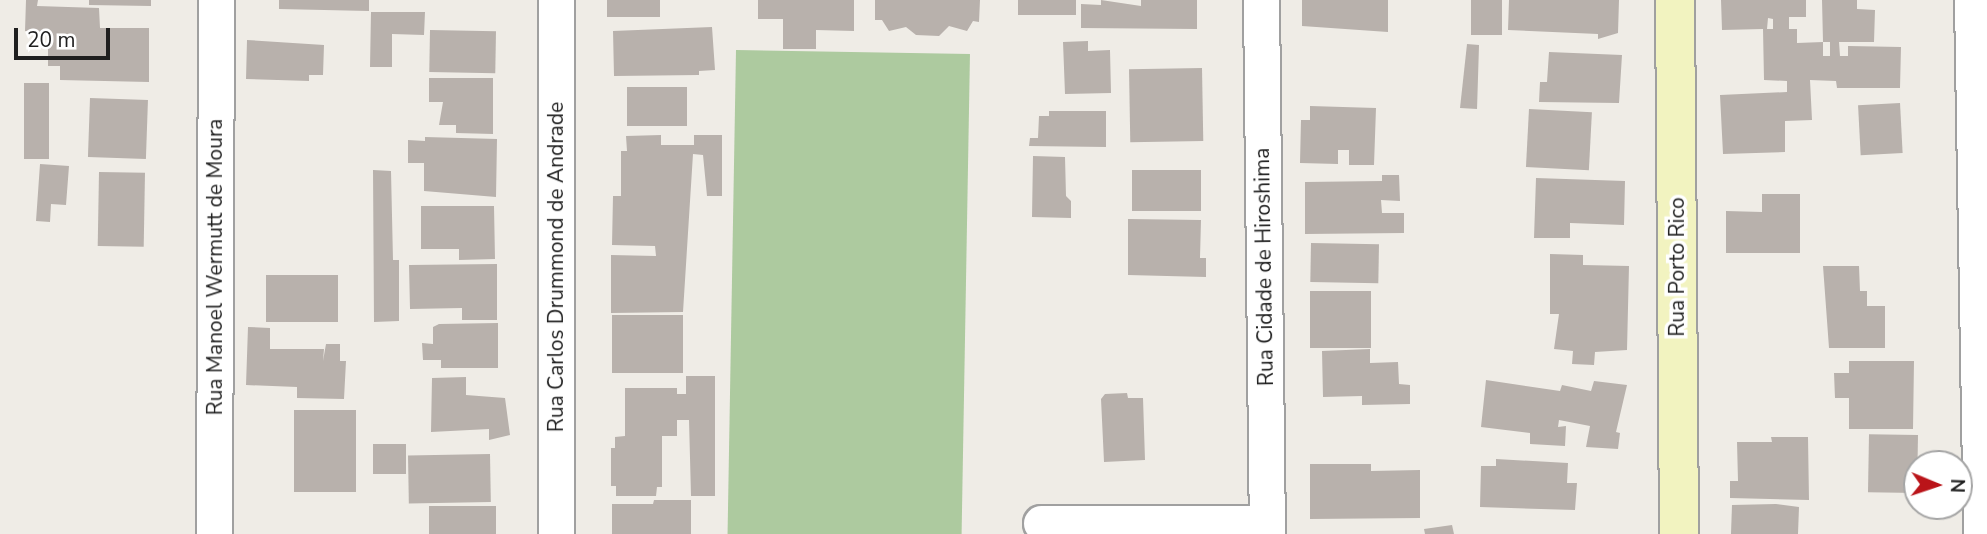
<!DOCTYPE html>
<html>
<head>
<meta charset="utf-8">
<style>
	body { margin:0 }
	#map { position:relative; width:1987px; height:534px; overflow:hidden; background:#efece6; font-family:"Nunito Sans",sans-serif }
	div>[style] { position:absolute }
	.forest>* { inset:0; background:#adca9f; transform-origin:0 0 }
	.building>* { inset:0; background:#b8b1ac; transform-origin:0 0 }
	.roads { filter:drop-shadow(2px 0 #a0a0a0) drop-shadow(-2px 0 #a0a0a0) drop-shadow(0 2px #a0a0a0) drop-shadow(0 -2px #a0a0a0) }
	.minor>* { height:35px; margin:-17.5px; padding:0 17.5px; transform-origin:17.5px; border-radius:17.5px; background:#fff }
	.secondary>* { height:38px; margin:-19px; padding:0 19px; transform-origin:19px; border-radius:19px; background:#f2f3c0 }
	span { translate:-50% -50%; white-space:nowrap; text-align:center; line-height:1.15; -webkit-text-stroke:7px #fff; paint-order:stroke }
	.street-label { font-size:21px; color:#1f1f1f }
	.north { position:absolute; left:1903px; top:450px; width:70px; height:70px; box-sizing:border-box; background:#fff; border:2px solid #a5a5a5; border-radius:50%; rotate:92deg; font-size:19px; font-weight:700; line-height:28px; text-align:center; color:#1f1f1f }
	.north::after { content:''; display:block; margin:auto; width:24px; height:32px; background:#ba1419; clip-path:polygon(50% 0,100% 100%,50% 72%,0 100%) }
	.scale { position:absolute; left:14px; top:28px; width:96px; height:32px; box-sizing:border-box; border:4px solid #1f1f1f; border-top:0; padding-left:9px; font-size:21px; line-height:24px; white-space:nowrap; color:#1f1f1f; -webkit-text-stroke:5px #fff; paint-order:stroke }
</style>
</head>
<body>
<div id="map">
	<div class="forest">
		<i style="left:736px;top:50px;width:234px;height:484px;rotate:1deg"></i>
	</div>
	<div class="building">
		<i style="clip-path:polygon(26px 0,38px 0,37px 6px,99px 8px,100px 28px,149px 28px,149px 82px,60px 80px,60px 66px,48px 66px,48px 32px,25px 31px)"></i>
		<i style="clip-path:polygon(89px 0,151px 0,151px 6px,89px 5px)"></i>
		<i style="clip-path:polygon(279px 0,369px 0,369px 11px,279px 9px)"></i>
		<i style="left:607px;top:0;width:53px;height:17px"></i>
		<i style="clip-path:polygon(758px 0,854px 0,854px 31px,816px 30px,816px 49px,783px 49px,783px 19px,758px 19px)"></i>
		<i style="clip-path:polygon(875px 0,980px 0,979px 22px,973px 21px,967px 31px,949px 26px,939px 36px,916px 35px,906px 27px,889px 31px,882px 20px,875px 20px)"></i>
		<i style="left:1018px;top:0;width:58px;height:15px"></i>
		<i style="clip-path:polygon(1101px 0,1141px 6px,1141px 0,1197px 0,1197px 29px,1081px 28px,1081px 4px,1101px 5px)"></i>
		<i style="clip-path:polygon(1302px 0,1388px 0,1388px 32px,1302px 26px)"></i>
		<i style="left:1471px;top:0;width:31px;height:35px"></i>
		<i style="clip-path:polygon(1509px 0,1619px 0,1618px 33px,1598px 39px,1598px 34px,1508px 30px)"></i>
		<i style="clip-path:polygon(evenodd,1721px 0,1806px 0,1806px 17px,1789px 17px,1789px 29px,1797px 29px,1797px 43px,1823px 42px,1823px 56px,1830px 56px,1830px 42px,1823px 42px,1822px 0,1857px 0,1857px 9px,1875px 10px,1874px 42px,1839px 42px,1840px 56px,1848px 56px,1848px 46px,1901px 47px,1900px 88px,1837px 88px,1836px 81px,1810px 80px,1812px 120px,1785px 121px,1785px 152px,1723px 154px,1720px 95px,1787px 92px,1787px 81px,1764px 80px,1763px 29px,1722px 30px,1721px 0,1768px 18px,1773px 19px,1773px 29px,1767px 29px,1768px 18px)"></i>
		<i style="clip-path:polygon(371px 12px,425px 12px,424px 35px,392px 34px,392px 67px,370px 67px)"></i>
		<i style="clip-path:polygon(712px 27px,715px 70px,699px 71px,699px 75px,614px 76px,613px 31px)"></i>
		<i style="left:430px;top:30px;width:66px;height:42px;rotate:1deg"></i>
		<i style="clip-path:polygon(247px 40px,324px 45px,323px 75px,309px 75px,309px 81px,246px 79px)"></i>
		<i style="clip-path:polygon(1088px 41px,1088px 51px,1110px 50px,1111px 93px,1065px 94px,1063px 42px)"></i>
		<i style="clip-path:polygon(1467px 44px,1479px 45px,1477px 109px,1460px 108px)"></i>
		<i style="clip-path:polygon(1549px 52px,1622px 55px,1619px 103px,1539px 102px,1540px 82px,1547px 82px)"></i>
		<i style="left:1202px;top:68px;width:73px;height:73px;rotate:89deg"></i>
		<i style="clip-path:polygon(429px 78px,493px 78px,493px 134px,456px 133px,456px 125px,439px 125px,443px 102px,429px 102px)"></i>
		<i style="left:24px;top:83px;width:25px;height:76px"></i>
		<i style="left:627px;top:87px;width:60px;height:39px"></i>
		<i style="left:90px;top:98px;width:58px;height:59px;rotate:2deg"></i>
		<i style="left:1900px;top:103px;width:50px;height:42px;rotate:87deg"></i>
		<i style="clip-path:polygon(1310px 106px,1376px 108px,1374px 165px,1349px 165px,1349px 150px,1338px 150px,1338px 164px,1300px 163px,1301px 120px,1310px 120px)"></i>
		<i style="left:1529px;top:109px;width:63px;height:58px;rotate:3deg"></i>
		<i style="clip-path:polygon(1049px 111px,1106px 111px,1106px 147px,1029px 146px,1030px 138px,1038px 138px,1039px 116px,1049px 116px)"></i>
		<i style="clip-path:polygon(661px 135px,661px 145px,694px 145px,694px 135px,722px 135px,722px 196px,707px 196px,703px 155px,693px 154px,683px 312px,611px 313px,611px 255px,656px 256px,655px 246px,612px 245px,613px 196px,621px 196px,621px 151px,627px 151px,626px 136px)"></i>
		<i style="clip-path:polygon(425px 137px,497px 139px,496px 197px,424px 191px,424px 163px,408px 163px,408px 140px,425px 141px)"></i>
		<i style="clip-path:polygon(1033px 156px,1065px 157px,1066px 196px,1071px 201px,1071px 218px,1032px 217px)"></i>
		<i style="clip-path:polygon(40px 164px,69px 166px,66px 205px,51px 204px,50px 222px,36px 221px)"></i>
		<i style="clip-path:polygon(373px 170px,391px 171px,393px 260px,399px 260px,399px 321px,374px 322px)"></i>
		<i style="left:1132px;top:170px;width:69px;height:41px"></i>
		<i style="left:99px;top:172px;width:46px;height:74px;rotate:1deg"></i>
		<i style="clip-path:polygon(1382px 175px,1399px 175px,1400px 201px,1381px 200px,1382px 213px,1404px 213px,1404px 233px,1305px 234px,1305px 182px,1382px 181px)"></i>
		<i style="clip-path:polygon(1536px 178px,1625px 181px,1624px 225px,1570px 223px,1570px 238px,1534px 238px)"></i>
		<i style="clip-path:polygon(1762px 194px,1800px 194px,1800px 253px,1726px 253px,1726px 211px,1762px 212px)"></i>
		<i style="clip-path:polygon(421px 206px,494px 206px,495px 259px,459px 260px,459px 249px,421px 249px)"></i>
		<i style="clip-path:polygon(1128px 219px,1201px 220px,1200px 258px,1206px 258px,1206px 277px,1128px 275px)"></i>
		<i style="left:1311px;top:243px;width:68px;height:39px;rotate:1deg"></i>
		<i style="clip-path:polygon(1550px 254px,1583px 255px,1583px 265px,1629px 266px,1627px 350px,1595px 352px,1594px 365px,1572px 364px,1573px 351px,1554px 349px,1559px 314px,1550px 314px)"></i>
		<i style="clip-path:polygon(497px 264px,497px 320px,462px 320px,462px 308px,410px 309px,409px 265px)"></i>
		<i style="clip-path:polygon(1823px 266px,1859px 266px,1860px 291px,1867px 291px,1867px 306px,1885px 306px,1885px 348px,1829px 348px)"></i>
		<i style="left:266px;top:275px;width:72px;height:47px"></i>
		<i style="left:1310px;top:291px;width:61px;height:57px"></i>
		<i style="left:612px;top:315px;width:71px;height:58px"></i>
		<i style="clip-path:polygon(498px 323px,498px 368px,441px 368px,441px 360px,423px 360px,422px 343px,433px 344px,433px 327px,439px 324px)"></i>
		<i style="clip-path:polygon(248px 327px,270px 328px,270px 349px,324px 349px,323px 361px,326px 344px,340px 344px,340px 361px,346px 361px,344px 399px,297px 398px,297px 387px,246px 385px)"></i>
		<i style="clip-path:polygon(1370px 349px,1370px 363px,1398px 362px,1399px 384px,1410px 385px,1410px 404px,1362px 405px,1362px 396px,1323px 397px,1322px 351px)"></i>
		<i style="clip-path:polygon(1849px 361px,1914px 361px,1913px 429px,1849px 429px,1849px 398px,1835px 398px,1834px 373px,1849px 373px)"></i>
		<i style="clip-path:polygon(686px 376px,715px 376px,715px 496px,691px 496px,689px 420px,677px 420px,677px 436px,662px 436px,662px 487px,657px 487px,656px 496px,616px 496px,616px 486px,611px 486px,611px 448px,615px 448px,615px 437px,625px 436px,625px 388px,677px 388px,677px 394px,686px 394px)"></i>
		<i style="clip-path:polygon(466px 377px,466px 395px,505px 398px,510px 435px,489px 440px,489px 429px,431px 432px,432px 378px)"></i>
		<i style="clip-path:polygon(1486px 380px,1560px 391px,1562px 385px,1591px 391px,1594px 381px,1627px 385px,1616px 432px,1620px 433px,1618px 449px,1586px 447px,1590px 426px,1559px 420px,1558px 427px,1566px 426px,1565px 446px,1530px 444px,1530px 433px,1481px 427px)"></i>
		<i style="clip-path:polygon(1127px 393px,1128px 398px,1143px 398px,1145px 460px,1104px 462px,1101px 399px,1105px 394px)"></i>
		<i style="left:294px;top:410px;width:62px;height:82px"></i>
		<i style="left:1918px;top:435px;width:58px;height:49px;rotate:91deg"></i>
		<i style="clip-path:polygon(1771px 437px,1808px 437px,1809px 500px,1730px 498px,1730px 481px,1738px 481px,1737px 442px,1772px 442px)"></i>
		<i style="left:373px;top:444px;width:33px;height:30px"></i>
		<i style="left:490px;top:454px;width:48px;height:82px;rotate:89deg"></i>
		<i style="clip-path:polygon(1496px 459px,1568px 463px,1567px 483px,1577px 483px,1575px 510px,1480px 507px,1481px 466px,1496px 466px)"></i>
		<i style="clip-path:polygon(1310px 464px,1371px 464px,1371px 471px,1420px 470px,1420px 518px,1310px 519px)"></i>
		<i style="clip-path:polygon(654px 500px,691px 500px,691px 534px,612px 534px,612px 504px,653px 504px)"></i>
		<i style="clip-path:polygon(1776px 504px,1799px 507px,1798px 534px,1731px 534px,1732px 505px)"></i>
		<i style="left:429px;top:506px;width:67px;height:28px"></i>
		<i style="clip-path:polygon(1452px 525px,1454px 534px,1425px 534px,1424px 529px)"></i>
	</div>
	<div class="roads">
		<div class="minor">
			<i style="left:1261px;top:0;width:534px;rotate:89.36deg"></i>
			<i style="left:1972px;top:0;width:534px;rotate:89.03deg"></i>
			<i style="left:1041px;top:523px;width:226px"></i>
			<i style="left:214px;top:534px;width:534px;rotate:-89.79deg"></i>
			<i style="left:556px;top:534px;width:534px;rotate:-90deg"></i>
		</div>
		<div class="secondary">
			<i style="left:1675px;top:0;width:534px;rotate:89.57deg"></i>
		</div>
	</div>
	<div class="street-label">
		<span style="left:215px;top:267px;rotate:-90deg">Rua Manoel Wermutt de Moura</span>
		<span style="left:556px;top:267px;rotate:-90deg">Rua Carlos Drummond de Andrade</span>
		<span style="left:1264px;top:267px;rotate:-91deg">Rua Cidade de Hiroshima</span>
		<span style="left:1677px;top:267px;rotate:-90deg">Rua Porto Rico</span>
	</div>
	<div class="north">N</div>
	<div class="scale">20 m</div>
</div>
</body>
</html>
